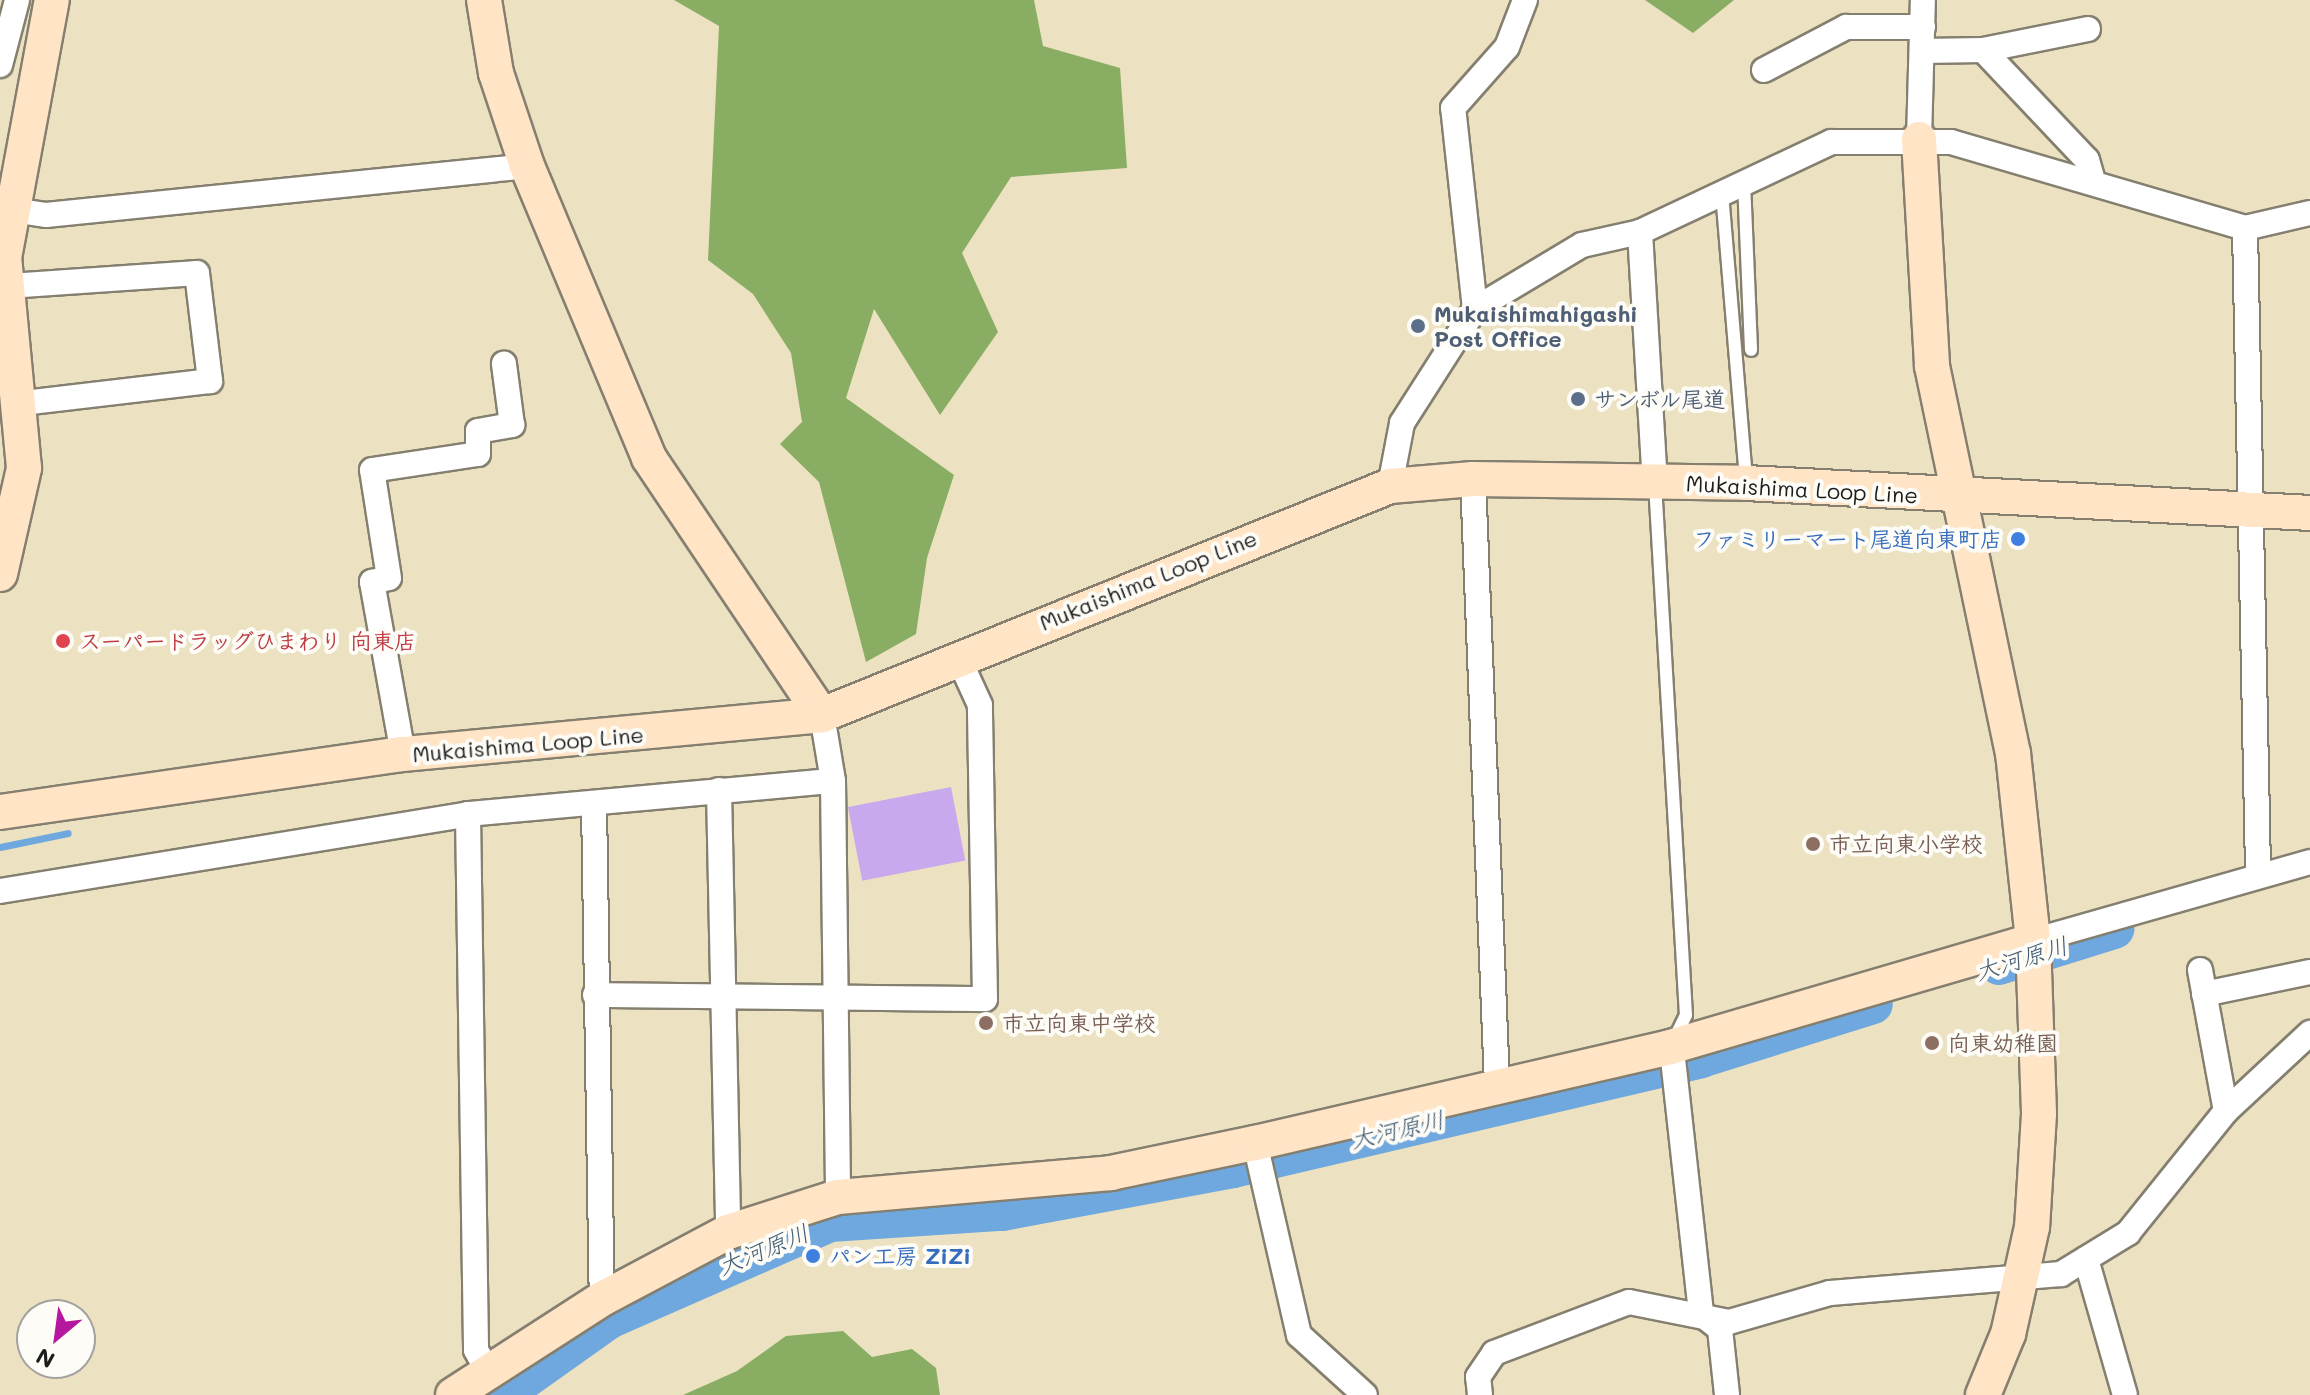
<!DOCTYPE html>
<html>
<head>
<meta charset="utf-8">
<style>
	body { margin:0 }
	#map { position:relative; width:2310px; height:1395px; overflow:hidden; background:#ece2c2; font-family:Mali,"Klee One",sans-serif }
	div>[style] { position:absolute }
	.forest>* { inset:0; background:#88ad63 }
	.stream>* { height:7px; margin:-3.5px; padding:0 3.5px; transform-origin:3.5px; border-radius:3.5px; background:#6fa8de }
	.river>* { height:40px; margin:-20px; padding:0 20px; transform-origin:20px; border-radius:20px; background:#6fa8de }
	.building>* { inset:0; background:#c9a9ee; transform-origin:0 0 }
	.roads { filter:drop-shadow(2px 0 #847f6f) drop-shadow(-2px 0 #847f6f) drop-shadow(0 2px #847f6f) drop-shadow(0 -2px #847f6f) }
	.lane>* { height:12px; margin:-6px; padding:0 6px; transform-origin:6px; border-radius:6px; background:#fff }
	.street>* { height:24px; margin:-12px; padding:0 12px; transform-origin:12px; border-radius:12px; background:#fff }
	.secondary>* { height:34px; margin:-17px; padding:0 17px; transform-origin:17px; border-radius:17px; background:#ffe4c6 }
	.dots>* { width:22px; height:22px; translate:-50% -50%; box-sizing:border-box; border:4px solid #fdfcf7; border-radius:50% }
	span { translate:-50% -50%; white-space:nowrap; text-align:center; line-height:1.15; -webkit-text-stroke:8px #fdfcf7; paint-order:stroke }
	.service-label { font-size:22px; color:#4e5e75; font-weight:700 }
	.left { translate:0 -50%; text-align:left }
	.street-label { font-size:22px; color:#1c1c1c }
	.shop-label { font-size:22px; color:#366cbe; font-weight:700 }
	.right { translate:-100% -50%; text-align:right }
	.health-label { font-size:22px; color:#be3a42; font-weight:700 }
	.education-label { font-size:22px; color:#785e54; font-weight:700 }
	.water-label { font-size:24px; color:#415b73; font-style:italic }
	.north { position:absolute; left:16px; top:1299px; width:80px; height:80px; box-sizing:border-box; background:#fdfcf7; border:2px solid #a3a29f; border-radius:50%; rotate:209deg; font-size:22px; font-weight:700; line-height:32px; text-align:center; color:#1c1c1c }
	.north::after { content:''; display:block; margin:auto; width:28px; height:36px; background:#b5179e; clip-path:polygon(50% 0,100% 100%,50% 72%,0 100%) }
</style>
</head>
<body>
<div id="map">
	<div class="forest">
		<i style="clip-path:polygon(674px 0,1034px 0,1043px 46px,1120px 68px,1127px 168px,1011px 177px,962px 253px,998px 332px,940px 415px,874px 309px,846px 398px,954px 475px,927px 558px,916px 634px,866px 662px,819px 482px,780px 444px,802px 422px,791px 353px,753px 294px,708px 260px,719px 26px)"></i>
		<i style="clip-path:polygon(1645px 0,1734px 0,1693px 33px)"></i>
		<i style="clip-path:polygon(843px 1331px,872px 1357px,912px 1349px,936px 1368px,940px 1395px,683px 1395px,737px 1371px,786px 1336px)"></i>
	</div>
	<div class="stream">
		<i style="left:0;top:847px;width:69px;rotate:-11.6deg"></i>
	</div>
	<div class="river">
		<i style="left:1999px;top:965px;width:121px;rotate:-17.4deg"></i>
		<i style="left:502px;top:1395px;width:131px;rotate:-35.4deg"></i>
		<i style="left:609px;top:1319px;width:241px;rotate:-23.7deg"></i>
		<i style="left:830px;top:1222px;width:172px;rotate:-3.7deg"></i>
		<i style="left:1002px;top:1211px;width:235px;rotate:-10.5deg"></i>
		<i style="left:1233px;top:1168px;width:481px;rotate:-13.2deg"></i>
		<i style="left:1701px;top:1058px;width:180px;rotate:-17.4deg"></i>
	</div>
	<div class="building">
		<i style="left:951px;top:787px;width:75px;height:105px;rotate:79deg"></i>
	</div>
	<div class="roads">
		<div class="lane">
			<i style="left:1744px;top:182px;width:168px;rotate:87.6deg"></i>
			<i style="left:1722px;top:193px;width:288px;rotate:85.2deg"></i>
			<i style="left:1655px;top:483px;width:533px;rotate:86.67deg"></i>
			<i style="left:1686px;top:1015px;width:28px;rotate:116deg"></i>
		</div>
		<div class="street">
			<i style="left:1983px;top:50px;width:151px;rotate:46.6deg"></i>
			<i style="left:2087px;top:160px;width:22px;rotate:74deg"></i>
			<i style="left:1922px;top:51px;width:61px;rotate:-0.9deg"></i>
			<i style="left:1983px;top:50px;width:107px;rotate:-11.3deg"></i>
			<i style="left:0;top:65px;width:67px;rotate:-75.3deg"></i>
			<i style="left:1764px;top:70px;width:93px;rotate:-27.7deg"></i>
			<i style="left:1846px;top:27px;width:77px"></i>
			<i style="left:1919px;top:139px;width:139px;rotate:-88.4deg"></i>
			<i style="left:0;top:208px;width:47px;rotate:8.7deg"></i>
			<i style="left:46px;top:215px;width:483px;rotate:-5.8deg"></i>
			<i style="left:2245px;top:228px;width:643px;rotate:88.84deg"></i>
			<i style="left:1640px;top:232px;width:251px;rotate:86.6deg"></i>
			<i style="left:8px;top:286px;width:189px;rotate:-3.9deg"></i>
			<i style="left:197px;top:273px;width:109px;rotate:83.1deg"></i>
			<i style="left:210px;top:381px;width:188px;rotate:173.3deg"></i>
			<i style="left:1475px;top:309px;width:202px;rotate:-96.2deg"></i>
			<i style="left:1453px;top:108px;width:81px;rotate:-48.5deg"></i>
			<i style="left:1507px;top:47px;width:50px;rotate:-69deg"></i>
			<i style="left:1473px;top:479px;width:605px;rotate:87.73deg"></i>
			<i style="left:1390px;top:486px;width:64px;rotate:-79.2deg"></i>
			<i style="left:1402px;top:423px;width:135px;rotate:-57.4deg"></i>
			<i style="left:1475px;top:309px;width:125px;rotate:-30.9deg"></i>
			<i style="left:1582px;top:245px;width:59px;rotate:-12.6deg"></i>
			<i style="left:1640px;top:232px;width:211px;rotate:-25.2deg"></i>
			<i style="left:1831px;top:142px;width:120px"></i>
			<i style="left:1951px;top:142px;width:306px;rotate:16.3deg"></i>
			<i style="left:2245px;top:228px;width:67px;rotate:-13deg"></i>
			<i style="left:822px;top:715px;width:67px;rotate:80.5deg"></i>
			<i style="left:833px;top:781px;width:416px;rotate:89.3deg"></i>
			<i style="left:403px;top:754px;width:175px;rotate:-100.2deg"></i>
			<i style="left:372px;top:582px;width:17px;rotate:-13deg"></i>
			<i style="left:389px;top:578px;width:109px;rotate:-98.9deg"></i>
			<i style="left:372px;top:470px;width:107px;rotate:-8.6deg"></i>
			<i style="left:478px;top:454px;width:23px;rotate:-90deg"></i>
			<i style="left:478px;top:431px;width:35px;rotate:-10deg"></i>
			<i style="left:512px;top:425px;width:62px;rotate:-97.5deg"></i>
			<i style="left:719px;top:790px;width:442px;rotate:88.8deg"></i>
			<i style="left:594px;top:803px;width:496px;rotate:89.1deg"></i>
			<i style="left:468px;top:814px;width:536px;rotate:89.14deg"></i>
			<i style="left:476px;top:1350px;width:23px;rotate:61deg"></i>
			<i style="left:0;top:891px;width:474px;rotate:-9.3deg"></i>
			<i style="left:468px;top:814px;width:366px;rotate:-5.2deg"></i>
			<i style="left:2033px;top:941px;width:288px;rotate:-15.9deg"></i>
			<i style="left:2200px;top:970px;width:143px;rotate:79.6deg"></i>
			<i style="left:2204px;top:994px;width:108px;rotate:-11.7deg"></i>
			<i style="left:595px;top:995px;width:390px;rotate:0.6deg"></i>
			<i style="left:985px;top:999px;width:294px;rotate:-91deg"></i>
			<i style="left:980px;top:705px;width:53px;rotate:-114.6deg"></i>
			<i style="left:1673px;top:1059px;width:257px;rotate:83.7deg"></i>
			<i style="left:1701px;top:1314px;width:24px;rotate:38deg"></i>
			<i style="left:1720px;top:1329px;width:66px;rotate:83.9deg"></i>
			<i style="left:1255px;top:1143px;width:197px;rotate:77.1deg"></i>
			<i style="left:1299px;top:1335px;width:89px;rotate:42.3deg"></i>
			<i style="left:2086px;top:1259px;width:141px;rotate:74deg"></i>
			<i style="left:1480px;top:1395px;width:18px;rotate:-96deg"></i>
			<i style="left:1478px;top:1377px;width:29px;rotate:-56deg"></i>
			<i style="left:1494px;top:1353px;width:144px;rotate:-20.7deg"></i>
			<i style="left:1629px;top:1302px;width:102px;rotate:11.3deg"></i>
			<i style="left:1729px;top:1322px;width:105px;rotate:-16deg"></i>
			<i style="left:1830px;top:1293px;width:232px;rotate:-4.7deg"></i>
			<i style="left:2061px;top:1274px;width:79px;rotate:-31.5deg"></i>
			<i style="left:2128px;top:1233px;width:156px;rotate:-51.2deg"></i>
			<i style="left:2226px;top:1111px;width:115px;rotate:-42.9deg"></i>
		</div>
		<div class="secondary">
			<i style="left:484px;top:0;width:74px;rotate:80.7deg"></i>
			<i style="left:496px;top:73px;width:98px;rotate:71.6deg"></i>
			<i style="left:527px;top:166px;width:316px;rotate:67.3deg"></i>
			<i style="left:649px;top:458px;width:310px;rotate:56.1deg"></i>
			<i style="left:1919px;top:139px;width:227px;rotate:86.7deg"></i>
			<i style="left:1932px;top:366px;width:395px;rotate:78.2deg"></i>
			<i style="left:2013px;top:753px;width:189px;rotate:83.9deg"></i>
			<i style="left:2033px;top:941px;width:173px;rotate:88deg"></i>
			<i style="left:2039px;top:1114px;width:113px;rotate:93.5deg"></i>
			<i style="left:2032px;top:1227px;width:110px;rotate:102.6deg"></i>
			<i style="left:2008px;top:1334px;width:66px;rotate:112.3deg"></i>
			<i style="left:0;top:574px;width:109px;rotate:-77.2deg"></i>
			<i style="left:24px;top:468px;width:211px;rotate:-95.4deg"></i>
			<i style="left:4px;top:258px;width:262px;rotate:-79.5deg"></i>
			<i style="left:0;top:812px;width:407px;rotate:-8.2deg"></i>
			<i style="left:403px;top:754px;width:421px;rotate:-5.3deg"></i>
			<i style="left:822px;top:715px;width:612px;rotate:-21.96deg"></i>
			<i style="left:1390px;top:486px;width:83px;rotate:-4.8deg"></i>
			<i style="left:1473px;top:479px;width:273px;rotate:0.8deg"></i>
			<i style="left:1746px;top:483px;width:565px;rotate:3.04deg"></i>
			<i style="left:453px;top:1395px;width:177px;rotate:-32.8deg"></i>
			<i style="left:602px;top:1299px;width:143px;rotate:-28deg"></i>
			<i style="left:728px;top:1232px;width:115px;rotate:-17.7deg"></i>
			<i style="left:838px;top:1197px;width:274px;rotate:-5deg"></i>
			<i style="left:1111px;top:1173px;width:147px;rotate:-11.8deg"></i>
			<i style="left:1255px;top:1143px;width:426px;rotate:-13deg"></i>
			<i style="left:1670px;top:1047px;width:378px;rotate:-16.3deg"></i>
		</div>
	</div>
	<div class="dots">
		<i style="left:1418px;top:326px;background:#5c6f8a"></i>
		<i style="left:1578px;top:399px;background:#5c6f8a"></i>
		<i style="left:2018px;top:539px;background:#3f7fe0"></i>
		<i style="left:63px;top:641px;background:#e0444e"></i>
		<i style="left:1813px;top:844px;background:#8d6e63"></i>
		<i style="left:986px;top:1023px;background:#8d6e63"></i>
		<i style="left:1932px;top:1043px;background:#8d6e63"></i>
		<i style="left:813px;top:1256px;background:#3f7fe0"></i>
	</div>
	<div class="service-label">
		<span class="left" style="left:1434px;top:326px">Mukaishimahigashi<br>Post Office</span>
		<span class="left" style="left:1594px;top:399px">サンボル尾道</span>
	</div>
	<div class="street-label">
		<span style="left:1802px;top:489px;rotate:3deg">Mukaishima Loop Line</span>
		<span style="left:1148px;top:580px;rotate:-22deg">Mukaishima Loop Line</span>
		<span style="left:528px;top:744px;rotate:-5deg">Mukaishima Loop Line</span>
	</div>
	<div class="shop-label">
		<span class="right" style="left:2002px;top:539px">ファミリーマート尾道向東町店</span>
		<span class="left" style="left:829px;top:1256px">パン工房 ZiZi</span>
	</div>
	<div class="health-label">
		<span class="left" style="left:79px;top:641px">スーパードラッグひまわり 向東店</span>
	</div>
	<div class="education-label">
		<span class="left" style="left:1829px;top:844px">市立向東小学校</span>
		<span class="left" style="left:1002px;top:1023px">市立向東中学校</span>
		<span class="left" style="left:1948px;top:1043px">向東幼稚園</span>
	</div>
	<div class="water-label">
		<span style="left:2021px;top:958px;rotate:-17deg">大河原川</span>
		<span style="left:1397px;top:1129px;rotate:-13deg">大河原川</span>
		<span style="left:763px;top:1249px;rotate:-22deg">大河原川</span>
	</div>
	<div class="north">N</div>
</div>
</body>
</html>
